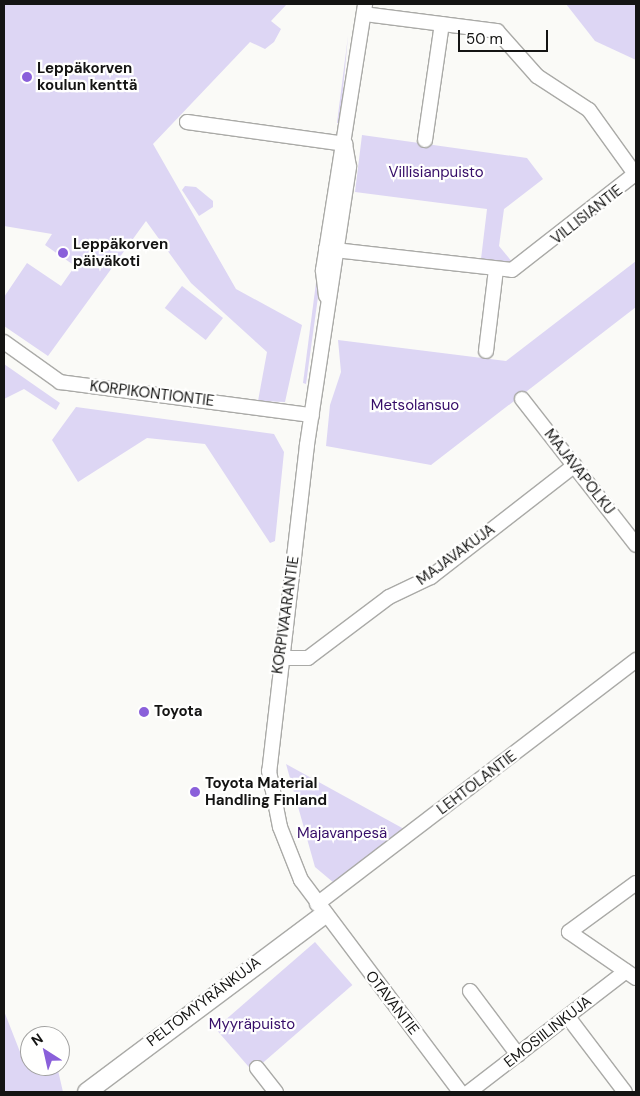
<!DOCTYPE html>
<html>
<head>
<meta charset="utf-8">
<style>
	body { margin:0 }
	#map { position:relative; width:640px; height:1096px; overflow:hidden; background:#fafaf7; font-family:"DM Sans",sans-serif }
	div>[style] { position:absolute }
	.green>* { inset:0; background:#ddd6f4; transform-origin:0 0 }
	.roads { filter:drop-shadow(1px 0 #aaaaa7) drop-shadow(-1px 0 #aaaaa7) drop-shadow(0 1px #aaaaa7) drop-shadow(0 -1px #aaaaa7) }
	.minor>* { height:14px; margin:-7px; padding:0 7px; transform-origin:7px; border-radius:7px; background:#fff }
	.major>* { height:18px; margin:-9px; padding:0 9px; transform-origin:9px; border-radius:9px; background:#fff }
	.dots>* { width:14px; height:14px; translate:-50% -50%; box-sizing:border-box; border:2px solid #fffffe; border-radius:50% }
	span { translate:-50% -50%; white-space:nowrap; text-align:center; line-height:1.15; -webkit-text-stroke:4.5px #fffffe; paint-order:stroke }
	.poi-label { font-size:15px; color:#141413; font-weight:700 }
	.left { translate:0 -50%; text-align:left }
	.park-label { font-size:15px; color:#360d68 }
	.street-label { font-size:15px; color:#141413 }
	.frame { position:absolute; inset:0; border:5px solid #141413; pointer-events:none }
	.north { position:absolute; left:20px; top:1026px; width:50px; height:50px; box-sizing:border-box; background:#fffffe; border:1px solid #a1a1a0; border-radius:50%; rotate:325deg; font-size:14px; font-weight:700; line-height:20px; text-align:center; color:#141413 }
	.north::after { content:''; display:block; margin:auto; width:18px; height:22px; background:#8a60da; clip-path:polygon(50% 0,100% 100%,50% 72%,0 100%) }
	.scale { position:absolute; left:458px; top:30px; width:90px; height:22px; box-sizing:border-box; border:2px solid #141413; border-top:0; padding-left:6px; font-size:15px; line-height:18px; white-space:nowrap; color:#141413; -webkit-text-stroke:4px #fffffe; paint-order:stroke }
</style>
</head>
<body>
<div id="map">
	<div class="green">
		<i style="clip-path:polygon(4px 4px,287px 4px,271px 21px,281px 29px,274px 42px,265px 49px,250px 42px,153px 144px,236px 289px,302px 325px,285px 402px,258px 401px,267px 352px,191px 283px,146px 221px,48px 356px,4px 326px,4px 297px,27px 263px,61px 286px,75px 266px,45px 245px,52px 234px,4px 226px)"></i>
		<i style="clip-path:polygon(566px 4px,636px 4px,636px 60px,595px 41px)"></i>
		<i style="clip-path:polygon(348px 36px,340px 123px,337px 123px)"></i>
		<i style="clip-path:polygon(362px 135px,527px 158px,543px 179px,504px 209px,499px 246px,513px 263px,481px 259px,487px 209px,355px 192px)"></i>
		<i style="clip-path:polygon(185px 186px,196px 187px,213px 201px,213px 207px,199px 216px,182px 190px)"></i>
		<i style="clip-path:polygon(636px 261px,636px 307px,431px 465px,326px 446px,330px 405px,341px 372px,338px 340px,506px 361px)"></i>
		<i style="clip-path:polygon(317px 275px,321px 275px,306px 384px,303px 383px)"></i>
		<i style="left:182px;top:286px;width:52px;height:28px;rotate:38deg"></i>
		<i style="clip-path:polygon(4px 364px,60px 403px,56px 410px,24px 389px,4px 399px)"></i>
		<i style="clip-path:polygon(76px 407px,274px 434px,284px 452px,275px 541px,270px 543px,205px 444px,147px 438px,78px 482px,52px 440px)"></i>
		<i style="clip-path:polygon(286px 764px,404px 829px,334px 883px,315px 867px)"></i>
		<i style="left:315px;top:942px;width:57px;height:132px;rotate:49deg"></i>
		<i style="clip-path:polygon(4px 1011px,22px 1057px,30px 1051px,30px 1066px,57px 1066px,63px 1092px,4px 1092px)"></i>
	</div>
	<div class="roads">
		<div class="minor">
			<i style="left:187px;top:122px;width:160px;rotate:7.9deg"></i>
			<i style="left:425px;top:140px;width:117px;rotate:-81.7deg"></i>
			<i style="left:345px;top:144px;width:23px;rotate:80deg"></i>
			<i style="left:349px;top:167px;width:281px;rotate:98.6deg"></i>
			<i style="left:307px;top:445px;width:328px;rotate:96.6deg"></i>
			<i style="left:269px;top:771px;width:57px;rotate:78.9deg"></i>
			<i style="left:280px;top:827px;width:57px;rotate:68.4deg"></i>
			<i style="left:301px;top:880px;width:265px;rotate:53.1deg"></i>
			<i style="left:326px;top:249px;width:187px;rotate:6.4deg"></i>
			<i style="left:512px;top:270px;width:156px;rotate:-38deg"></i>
			<i style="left:635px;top:174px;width:79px;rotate:-125.7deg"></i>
			<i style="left:589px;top:110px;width:62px;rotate:-146.8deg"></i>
			<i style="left:537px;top:76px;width:60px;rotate:-131.6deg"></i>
			<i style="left:497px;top:31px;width:134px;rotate:-172.7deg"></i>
			<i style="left:326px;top:296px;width:26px;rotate:-97deg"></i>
			<i style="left:323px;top:270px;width:269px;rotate:-81deg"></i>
			<i style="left:4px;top:342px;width:69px;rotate:35.5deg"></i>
			<i style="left:60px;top:382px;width:254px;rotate:7.5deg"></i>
			<i style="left:486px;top:351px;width:82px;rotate:-83deg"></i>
			<i style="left:522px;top:399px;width:185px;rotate:52deg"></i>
			<i style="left:280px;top:658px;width:28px"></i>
			<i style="left:308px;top:658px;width:101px;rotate:-37deg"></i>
			<i style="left:389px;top:597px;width:47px;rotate:-25.5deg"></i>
			<i style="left:431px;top:577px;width:182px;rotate:-37.9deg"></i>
			<i style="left:636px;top:883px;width:83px;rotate:143.8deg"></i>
			<i style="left:569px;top:932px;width:81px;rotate:34.5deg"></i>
			<i style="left:317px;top:904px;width:402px;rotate:-37.4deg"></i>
			<i style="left:470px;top:991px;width:80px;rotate:53.1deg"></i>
			<i style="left:568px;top:1017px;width:94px;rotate:52.8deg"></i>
			<i style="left:257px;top:1068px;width:31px;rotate:52deg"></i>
			<i style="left:469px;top:1092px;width:198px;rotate:-37.6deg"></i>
		</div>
		<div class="major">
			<i style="left:87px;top:1092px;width:296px;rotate:-36.8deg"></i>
		</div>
	</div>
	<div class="dots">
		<i style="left:27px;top:77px;background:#8a60da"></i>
		<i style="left:63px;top:253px;background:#8a60da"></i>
		<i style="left:144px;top:712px;background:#8a60da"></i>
		<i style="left:195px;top:792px;background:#8a60da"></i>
	</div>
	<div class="poi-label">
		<span class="left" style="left:37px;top:77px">Leppäkorven<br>koulun kenttä</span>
		<span class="left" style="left:73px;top:253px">Leppäkorven<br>päiväkoti</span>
		<span class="left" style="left:154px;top:712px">Toyota</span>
		<span class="left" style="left:205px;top:792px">Toyota Material<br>Handling Finland</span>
	</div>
	<div class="park-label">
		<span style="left:436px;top:173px">Villisianpuisto</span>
		<span style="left:415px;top:406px">Metsolansuo</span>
		<span style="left:342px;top:834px">Majavanpesä</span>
		<span style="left:252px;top:1025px">Myyräpuisto</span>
	</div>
	<div class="street-label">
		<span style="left:587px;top:215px;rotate:-38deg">VILLISIANTIE</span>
		<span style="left:152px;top:394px;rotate:7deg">KORPIKONTIONTIE</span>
		<span style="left:579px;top:472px;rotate:52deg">MAJAVAPOLKU</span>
		<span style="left:456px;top:555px;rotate:-36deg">MAJAVAKUJA</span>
		<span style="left:286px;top:615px;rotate:-82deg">KORPIVAARANTIE</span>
		<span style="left:477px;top:783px;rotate:-37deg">LEHTOLANTIE</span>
		<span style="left:204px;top:1002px;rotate:-37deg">PELTOMYYRÄNKUJA</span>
		<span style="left:392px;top:1003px;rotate:52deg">OTAVANTIE</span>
		<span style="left:548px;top:1032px;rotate:-38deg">EMOSIILINKUJA</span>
	</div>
	<div class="frame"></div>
	<div class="north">N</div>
	<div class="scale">50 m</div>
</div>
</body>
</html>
